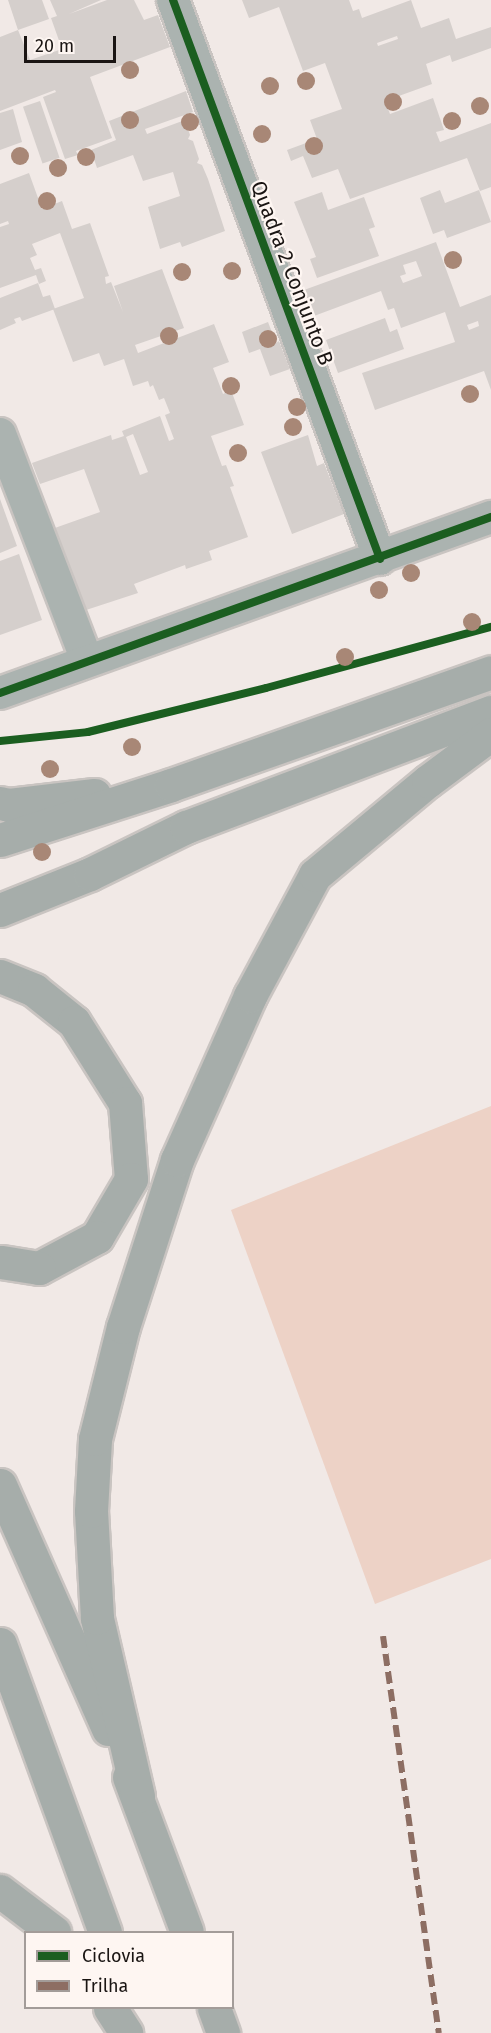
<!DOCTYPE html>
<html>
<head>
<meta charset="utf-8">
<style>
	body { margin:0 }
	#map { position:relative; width:491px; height:2033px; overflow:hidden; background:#f1e9e6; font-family:"Fira Sans",sans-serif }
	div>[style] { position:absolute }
	.green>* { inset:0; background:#edd2c6 }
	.building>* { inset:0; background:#d5cfcc; transform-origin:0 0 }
	.roads { filter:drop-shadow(2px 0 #c9c4c1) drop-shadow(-2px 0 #c9c4c1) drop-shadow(0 2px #c9c4c1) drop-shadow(0 -2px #c9c4c1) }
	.minor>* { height:32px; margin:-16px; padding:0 16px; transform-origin:16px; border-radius:16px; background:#abb3b0 }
	.major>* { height:33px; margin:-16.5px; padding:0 16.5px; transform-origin:16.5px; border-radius:16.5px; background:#a6adaa }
	.quiet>* { height:6px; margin-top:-3px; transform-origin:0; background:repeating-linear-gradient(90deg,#8d6e63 0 12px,transparent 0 18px) }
	.cycleway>* { height:8px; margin:-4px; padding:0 4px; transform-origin:4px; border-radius:4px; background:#1b5e20 }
	.trees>* { width:18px; height:18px; margin:-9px; border-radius:50%; background:#a88776 }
	span { translate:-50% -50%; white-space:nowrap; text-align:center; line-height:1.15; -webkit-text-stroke:4.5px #fef6f2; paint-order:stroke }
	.street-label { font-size:21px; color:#1a1513 }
	.legend { position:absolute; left:24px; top:1931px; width:210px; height:78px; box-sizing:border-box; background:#fef6f2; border:2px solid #a39c99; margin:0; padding:8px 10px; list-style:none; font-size:18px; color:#1a1513 }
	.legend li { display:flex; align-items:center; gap:12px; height:30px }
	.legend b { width:30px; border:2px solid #a39c99 }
	.scale { position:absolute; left:24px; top:36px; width:92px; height:27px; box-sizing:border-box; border:3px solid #1a1513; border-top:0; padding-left:8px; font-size:18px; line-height:21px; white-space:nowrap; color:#1a1513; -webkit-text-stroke:4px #fef6f2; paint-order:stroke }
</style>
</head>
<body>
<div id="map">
	<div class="green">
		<i style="clip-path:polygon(491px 1106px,491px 1559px,375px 1604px,231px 1210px)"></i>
	</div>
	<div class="building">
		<i style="clip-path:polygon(8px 0,42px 0,49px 19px,18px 30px)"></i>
		<i style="clip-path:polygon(50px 0,101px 0,69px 14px,107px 0,134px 0,144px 20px,158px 15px,170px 47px,90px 77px,112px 138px,76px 151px,78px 155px,65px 159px,43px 97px,56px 92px,55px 90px,0 111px,0 37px,18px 30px,30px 60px,62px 49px,51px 18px,57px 16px)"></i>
		<i style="clip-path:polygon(evenodd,242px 0,349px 0,353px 11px,359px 9px,362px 18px,411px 0,421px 28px,449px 18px,456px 39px,491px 27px,491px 48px,452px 62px,450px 55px,426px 64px,432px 84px,385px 101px,390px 114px,433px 98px,444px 130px,436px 132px,440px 142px,491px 123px,491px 187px,480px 191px,467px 158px,350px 199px,338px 169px,312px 178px,303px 156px,291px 161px,287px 150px,317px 139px,310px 120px,342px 109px,325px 63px,303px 71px,279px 7px,249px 18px,242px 0,397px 36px,398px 39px,378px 46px,377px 43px,397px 36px)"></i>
		<i style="clip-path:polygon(186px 91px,193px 112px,145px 129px,147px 134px,185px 120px,190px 135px,188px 139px,193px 141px,199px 159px,197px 163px,202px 165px,208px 179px,225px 231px,182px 247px,180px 242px,160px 249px,148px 207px,180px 196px,173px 172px,143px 181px,133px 155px,97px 168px,91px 150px,116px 140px,109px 121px)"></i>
		<i style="left:40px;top:101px;width:60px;height:18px;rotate:71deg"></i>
		<i style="clip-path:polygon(13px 109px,22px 142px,0 150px,0 113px)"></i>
		<i style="clip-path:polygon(evenodd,29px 173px,42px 209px,62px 201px,72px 229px,90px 223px,109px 276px,105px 277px,106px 284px,111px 282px,123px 312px,114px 286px,162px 269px,184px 328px,135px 345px,138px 353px,214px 324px,229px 362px,213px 368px,223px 394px,231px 390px,244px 425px,211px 436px,222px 466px,226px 465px,234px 486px,230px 487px,248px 537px,209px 551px,212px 560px,186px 569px,185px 565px,134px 584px,138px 593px,83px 611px,52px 529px,100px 512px,84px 469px,40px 484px,32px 463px,111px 435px,112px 440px,124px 436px,122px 431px,160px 416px,169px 441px,174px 439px,165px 415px,170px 413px,164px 398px,159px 400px,153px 385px,150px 387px,148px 381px,133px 386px,124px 359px,104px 366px,99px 353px,73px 362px,53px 309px,84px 298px,60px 233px,32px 244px,37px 255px,30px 258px,35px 270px,41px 268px,46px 281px,39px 284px,36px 275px,0 288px,0 227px,9px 224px,8px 221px,0 224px,0 184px,29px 173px,133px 434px,148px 472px,140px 475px,126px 437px,133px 434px)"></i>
		<i style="clip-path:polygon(440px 190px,445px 203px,479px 190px,491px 222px,447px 238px,444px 230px,433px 234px,420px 198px)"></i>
		<i style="clip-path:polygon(322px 192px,328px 210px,364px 197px,375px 227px,369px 229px,379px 256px,317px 278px,310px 259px,316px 257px,294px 202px)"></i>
		<i style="clip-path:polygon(evenodd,436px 242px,460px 307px,491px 295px,491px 390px,484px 371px,375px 410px,362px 373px,455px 342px,445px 312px,401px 328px,394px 308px,388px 310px,381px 291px,314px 316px,304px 290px,436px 242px,416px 261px,422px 276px,403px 283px,400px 276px,406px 274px,403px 265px,416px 261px,436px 242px,478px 321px,479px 326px,469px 330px,467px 325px,478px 321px)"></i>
		<i style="clip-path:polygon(38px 283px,43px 297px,50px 295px,55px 309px,22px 321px,20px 317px,14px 319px,16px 323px,0 330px,0 298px)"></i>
		<i style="clip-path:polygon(385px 318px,390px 332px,397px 329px,404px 349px,338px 373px,326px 340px)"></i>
		<i style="clip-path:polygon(268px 322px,276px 343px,279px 341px,290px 369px,270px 376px,260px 349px,249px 353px,242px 332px)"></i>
		<i style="clip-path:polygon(308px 435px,317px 466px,324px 463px,344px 514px,292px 534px,261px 452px)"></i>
		<i style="clip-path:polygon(0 499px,17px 546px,0 553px)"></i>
		<i style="clip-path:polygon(19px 554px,42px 620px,0 635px,0 561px)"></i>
	</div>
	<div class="roads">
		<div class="minor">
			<i style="left:173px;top:0;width:596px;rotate:69.68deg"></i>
			<i style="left:0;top:434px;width:243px;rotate:69deg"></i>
			<i style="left:0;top:693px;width:522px;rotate:-19.72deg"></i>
		</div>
		<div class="major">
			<i style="left:0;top:803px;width:9px;rotate:13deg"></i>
			<i style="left:9px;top:805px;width:86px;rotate:-6.7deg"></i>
			<i style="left:0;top:840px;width:180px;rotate:-17.8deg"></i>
			<i style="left:171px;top:785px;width:339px;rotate:-19.4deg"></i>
			<i style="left:0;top:910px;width:97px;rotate:-21.8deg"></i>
			<i style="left:90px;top:874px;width:107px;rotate:-26.1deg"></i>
			<i style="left:186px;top:827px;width:326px;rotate:-20.7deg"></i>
			<i style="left:0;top:976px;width:37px;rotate:22deg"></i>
			<i style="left:34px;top:990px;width:51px;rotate:38.7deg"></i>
			<i style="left:74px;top:1022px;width:96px;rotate:57.8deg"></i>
			<i style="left:125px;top:1103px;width:76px;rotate:85.5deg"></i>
			<i style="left:131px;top:1179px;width:67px;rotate:120.4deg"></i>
			<i style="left:97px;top:1237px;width:66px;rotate:151.9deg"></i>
			<i style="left:39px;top:1268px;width:39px;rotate:-171deg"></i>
			<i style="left:0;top:1485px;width:267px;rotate:66.1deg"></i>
			<i style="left:0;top:1644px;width:307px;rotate:70deg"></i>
			<i style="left:129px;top:1777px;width:165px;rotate:69.5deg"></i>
			<i style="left:138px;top:1796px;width:183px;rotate:-103deg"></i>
			<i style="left:97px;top:1618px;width:107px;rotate:-93.2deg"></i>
			<i style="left:91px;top:1511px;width:72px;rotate:-86.8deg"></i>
			<i style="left:95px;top:1439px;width:115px;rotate:-76deg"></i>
			<i style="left:123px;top:1327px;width:176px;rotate:-72.1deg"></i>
			<i style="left:177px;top:1160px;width:180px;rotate:-66deg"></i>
			<i style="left:250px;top:996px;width:137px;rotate:-61.8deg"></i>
			<i style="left:315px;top:875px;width:147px;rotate:-39.8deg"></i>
			<i style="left:428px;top:781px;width:79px;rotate:-36.7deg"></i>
			<i style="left:0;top:1891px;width:68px;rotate:37.2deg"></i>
			<i style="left:110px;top:2008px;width:30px;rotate:57deg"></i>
			<i style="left:214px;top:2008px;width:27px;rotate:70deg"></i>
		</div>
	</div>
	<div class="quiet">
		<i style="left:383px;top:1636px;width:401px;rotate:82deg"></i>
	</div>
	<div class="cycleway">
		<i style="left:173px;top:0;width:596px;rotate:69.68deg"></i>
		<i style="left:0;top:693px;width:522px;rotate:-19.72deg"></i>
		<i style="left:0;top:741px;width:88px;rotate:-5.8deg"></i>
		<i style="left:88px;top:732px;width:183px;rotate:-13.9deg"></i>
		<i style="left:266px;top:688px;width:233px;rotate:-15.2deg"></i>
	</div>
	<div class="trees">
		<i style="left:130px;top:70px"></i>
		<i style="left:306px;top:81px"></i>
		<i style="left:270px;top:86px"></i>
		<i style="left:393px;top:102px"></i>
		<i style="left:480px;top:106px"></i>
		<i style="left:130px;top:120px"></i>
		<i style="left:452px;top:121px"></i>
		<i style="left:190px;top:122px"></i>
		<i style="left:262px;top:134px"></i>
		<i style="left:314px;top:146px"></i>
		<i style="left:20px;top:156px"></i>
		<i style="left:86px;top:157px"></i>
		<i style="left:58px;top:168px"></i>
		<i style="left:47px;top:201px"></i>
		<i style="left:453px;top:260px"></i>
		<i style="left:232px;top:271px"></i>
		<i style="left:182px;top:272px"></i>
		<i style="left:169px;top:336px"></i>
		<i style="left:268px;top:339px"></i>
		<i style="left:231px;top:386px"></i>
		<i style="left:470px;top:394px"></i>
		<i style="left:297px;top:407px"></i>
		<i style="left:293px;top:427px"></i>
		<i style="left:238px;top:453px"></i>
		<i style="left:411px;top:573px"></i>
		<i style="left:379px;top:590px"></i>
		<i style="left:472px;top:622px"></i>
		<i style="left:345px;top:657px"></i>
		<i style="left:132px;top:747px"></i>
		<i style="left:50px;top:769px"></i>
		<i style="left:42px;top:852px"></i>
	</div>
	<div class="street-label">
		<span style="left:292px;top:273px;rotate:69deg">Quadra 2 Conjunto B</span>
	</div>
	<ul class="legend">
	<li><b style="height:8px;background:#1b5e20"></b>Ciclovia</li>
	<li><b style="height:8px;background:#8d6e63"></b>Trilha</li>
	</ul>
	<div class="scale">20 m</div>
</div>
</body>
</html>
